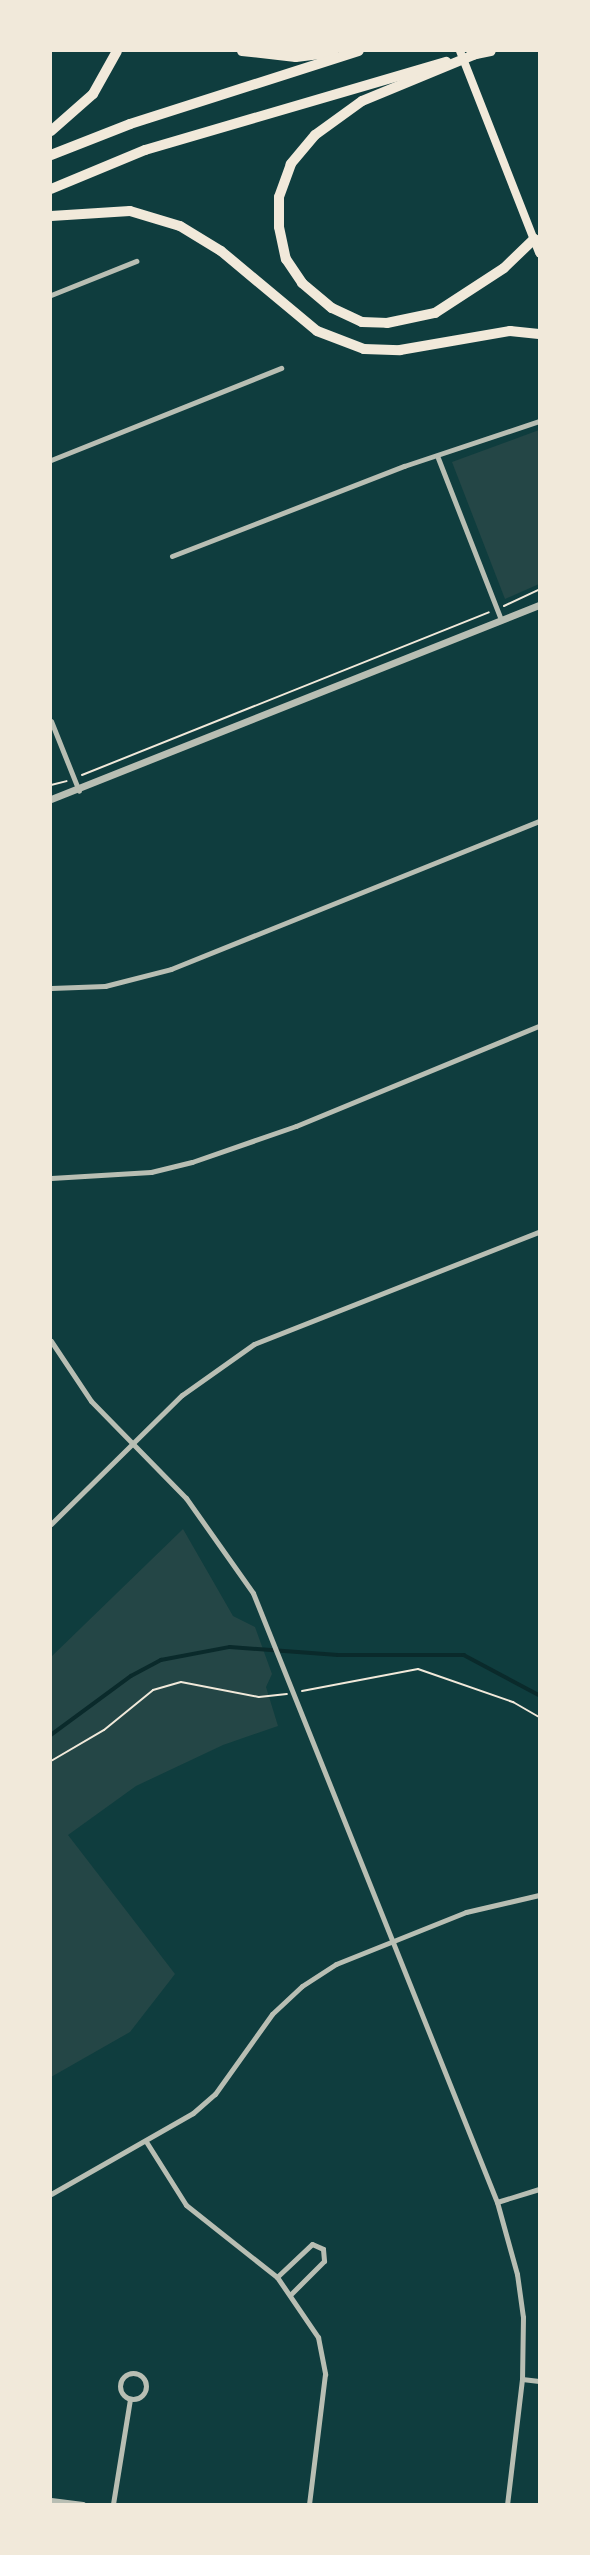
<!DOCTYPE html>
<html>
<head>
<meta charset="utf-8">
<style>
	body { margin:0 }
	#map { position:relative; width:590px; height:2555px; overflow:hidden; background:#0f3d3e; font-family:"Golos Text",sans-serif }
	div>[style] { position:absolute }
	.green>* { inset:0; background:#244646 }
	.stream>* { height:3.5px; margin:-1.75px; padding:0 1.75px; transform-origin:1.75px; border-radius:1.75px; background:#0a2a2b }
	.path>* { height:2px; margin:-1px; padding:0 1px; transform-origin:1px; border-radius:1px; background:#f1e9da }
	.minor>* { height:5px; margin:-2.5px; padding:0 2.5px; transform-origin:2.5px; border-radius:2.5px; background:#b8beb3 }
	.minor>.ring { margin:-2.5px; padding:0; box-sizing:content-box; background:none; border:5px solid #b8beb3; border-radius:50% }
	.tertiary>* { height:7px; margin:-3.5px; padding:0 3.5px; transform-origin:3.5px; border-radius:3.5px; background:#b8beb3 }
	.secondary>* { height:8px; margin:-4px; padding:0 4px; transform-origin:4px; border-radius:4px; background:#f1e9da }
	.motorway>* { height:10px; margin:-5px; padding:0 5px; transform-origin:5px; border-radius:5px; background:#f1e9da }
	span { translate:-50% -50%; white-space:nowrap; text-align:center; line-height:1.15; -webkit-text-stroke:5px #f1e9da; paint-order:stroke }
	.frame { position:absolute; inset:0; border:52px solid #f1e9da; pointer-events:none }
</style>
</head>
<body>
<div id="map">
	<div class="green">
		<i style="clip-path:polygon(539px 430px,539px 584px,505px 599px,452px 462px)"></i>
		<i style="clip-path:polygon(183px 1529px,233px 1616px,255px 1627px,272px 1674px,266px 1687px,278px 1726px,223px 1745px,136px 1786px,68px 1835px,175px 1974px,130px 2032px,51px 2077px,51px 1657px)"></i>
	</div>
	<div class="stream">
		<i style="left:51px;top:1735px;width:99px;rotate:-36.4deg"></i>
		<i style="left:131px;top:1676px;width:34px;rotate:-28deg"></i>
		<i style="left:161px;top:1660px;width:70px;rotate:-10.7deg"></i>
		<i style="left:230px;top:1647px;width:108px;rotate:4.2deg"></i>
		<i style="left:338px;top:1655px;width:126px"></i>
		<i style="left:464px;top:1655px;width:85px;rotate:28.1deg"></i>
	</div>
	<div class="path">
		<i style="left:504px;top:606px;width:38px;rotate:-25deg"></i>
		<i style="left:82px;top:775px;width:438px;rotate:-21.8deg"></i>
		<i style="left:51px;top:785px;width:16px;rotate:-14deg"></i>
		<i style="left:302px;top:1691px;width:118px;rotate:-10.7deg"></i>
		<i style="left:418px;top:1669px;width:101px;rotate:19.2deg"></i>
		<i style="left:513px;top:1702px;width:30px;rotate:30deg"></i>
		<i style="left:51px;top:1761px;width:61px;rotate:-30.3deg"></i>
		<i style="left:104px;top:1730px;width:63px;rotate:-39.2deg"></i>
		<i style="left:153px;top:1690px;width:29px;rotate:-16deg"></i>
		<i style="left:181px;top:1682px;width:79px;rotate:10.9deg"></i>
		<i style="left:259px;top:1697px;width:28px;rotate:-6deg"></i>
	</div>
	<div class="minor">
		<i style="left:51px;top:295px;width:92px;rotate:-21.8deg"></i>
		<i style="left:438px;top:458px;width:174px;rotate:68.7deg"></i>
		<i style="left:51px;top:460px;width:248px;rotate:-21.8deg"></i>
		<i style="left:172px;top:556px;width:249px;rotate:-21.2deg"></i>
		<i style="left:404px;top:466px;width:142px;rotate:-18.4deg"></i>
		<i style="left:51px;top:721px;width:75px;rotate:68.2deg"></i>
		<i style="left:51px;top:988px;width:54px;rotate:-2.1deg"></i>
		<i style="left:105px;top:986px;width:68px;rotate:-14.4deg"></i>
		<i style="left:171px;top:969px;width:397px;rotate:-21.9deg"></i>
		<i style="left:51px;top:1178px;width:100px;rotate:-3.4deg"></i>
		<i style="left:151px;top:1172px;width:42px;rotate:-13.7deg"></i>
		<i style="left:192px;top:1162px;width:110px;rotate:-19.1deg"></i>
		<i style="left:296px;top:1126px;width:263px;rotate:-22.4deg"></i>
		<i style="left:51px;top:1341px;width:72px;rotate:56.3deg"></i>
		<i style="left:91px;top:1401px;width:136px;rotate:45.6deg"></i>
		<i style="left:186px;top:1498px;width:116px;rotate:54.8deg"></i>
		<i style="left:253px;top:1593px;width:656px;rotate:68.17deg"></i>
		<i style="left:497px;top:2202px;width:75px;rotate:74.5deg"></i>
		<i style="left:517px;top:2274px;width:43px;rotate:82.1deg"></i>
		<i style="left:523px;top:2317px;width:62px;rotate:90.9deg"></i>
		<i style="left:522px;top:2379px;width:126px;rotate:96.8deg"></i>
		<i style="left:51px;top:1524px;width:184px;rotate:-44.6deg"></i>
		<i style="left:182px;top:1395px;width:88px;rotate:-35.3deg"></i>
		<i style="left:254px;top:1344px;width:306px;rotate:-21.5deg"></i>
		<i style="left:147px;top:2143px;width:73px;rotate:57.8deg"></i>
		<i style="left:186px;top:2205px;width:116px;rotate:38.4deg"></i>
		<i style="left:277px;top:2277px;width:73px;rotate:55.7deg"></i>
		<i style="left:318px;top:2337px;width:38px;rotate:79deg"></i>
		<i style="left:325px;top:2374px;width:131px;rotate:97deg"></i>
		<i style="left:51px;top:2194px;width:163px;rotate:-29.7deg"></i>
		<i style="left:193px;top:2113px;width:29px;rotate:-41deg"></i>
		<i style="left:215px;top:2094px;width:98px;rotate:-54.5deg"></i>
		<i style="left:272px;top:2014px;width:41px;rotate:-43deg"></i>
		<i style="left:302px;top:1986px;width:40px;rotate:-32.9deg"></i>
		<i style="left:336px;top:1964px;width:140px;rotate:-21.8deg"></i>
		<i style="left:466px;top:1912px;width:75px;rotate:-13.1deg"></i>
		<i style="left:497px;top:2202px;width:44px;rotate:-17.2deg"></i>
		<i style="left:277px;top:2277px;width:48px;rotate:-43.3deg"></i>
		<i style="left:312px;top:2244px;width:12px;rotate:24deg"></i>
		<i style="left:323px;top:2249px;width:12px;rotate:85deg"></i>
		<i style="left:324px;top:2261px;width:47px;rotate:135deg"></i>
		<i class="ring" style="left:120px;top:2373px;width:21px;height:21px"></i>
		<i style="left:522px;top:2379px;width:17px;rotate:7deg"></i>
		<i style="left:51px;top:2500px;width:32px;rotate:7deg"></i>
		<i style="left:113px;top:2504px;width:106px;rotate:-80.8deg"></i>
	</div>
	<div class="tertiary">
		<i style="left:51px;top:799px;width:525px;rotate:-21.68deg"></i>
	</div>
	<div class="secondary">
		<i style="left:460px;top:51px;width:217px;rotate:68.6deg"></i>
	</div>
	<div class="motorway">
		<i style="left:242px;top:51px;width:54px;rotate:6.3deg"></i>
		<i style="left:296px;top:57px;width:38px;rotate:-7deg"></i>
		<i style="left:476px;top:54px;width:123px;rotate:157.6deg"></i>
		<i style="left:362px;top:101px;width:58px;rotate:144.1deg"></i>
		<i style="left:315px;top:135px;width:38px;rotate:130deg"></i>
		<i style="left:291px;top:164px;width:35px;rotate:110deg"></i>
		<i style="left:279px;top:197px;width:30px;rotate:90deg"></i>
		<i style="left:279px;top:227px;width:33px;rotate:78deg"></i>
		<i style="left:286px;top:259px;width:29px;rotate:56deg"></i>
		<i style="left:302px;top:283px;width:39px;rotate:40deg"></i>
		<i style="left:332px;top:308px;width:33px;rotate:25deg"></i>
		<i style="left:362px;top:322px;width:25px;rotate:2deg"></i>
		<i style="left:387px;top:323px;width:49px;rotate:-11.8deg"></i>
		<i style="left:435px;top:313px;width:82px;rotate:-33.1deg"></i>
		<i style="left:504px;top:268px;width:42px;rotate:-44deg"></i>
		<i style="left:534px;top:239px;width:8px;rotate:50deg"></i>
		<i style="left:471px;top:55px;width:20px;rotate:-11deg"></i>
		<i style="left:51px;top:131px;width:56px;rotate:-41.4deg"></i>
		<i style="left:93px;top:94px;width:49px;rotate:-60.8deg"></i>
		<i style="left:51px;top:155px;width:85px;rotate:-21.4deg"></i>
		<i style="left:130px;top:124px;width:240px;rotate:-17.7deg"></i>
		<i style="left:51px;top:189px;width:102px;rotate:-22.5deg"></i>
		<i style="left:145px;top:150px;width:314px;rotate:-16.3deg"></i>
		<i style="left:51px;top:216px;width:79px;rotate:-3.6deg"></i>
		<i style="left:130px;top:211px;width:52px;rotate:16.7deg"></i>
		<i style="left:180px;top:226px;width:48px;rotate:31.4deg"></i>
		<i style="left:221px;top:251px;width:125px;rotate:39.8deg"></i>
		<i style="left:317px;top:331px;width:50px;rotate:21deg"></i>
		<i style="left:364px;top:349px;width:36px;rotate:2deg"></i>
		<i style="left:400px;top:350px;width:112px;rotate:-9.8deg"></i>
		<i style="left:510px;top:331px;width:29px;rotate:6deg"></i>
	</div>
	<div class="frame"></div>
</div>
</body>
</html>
